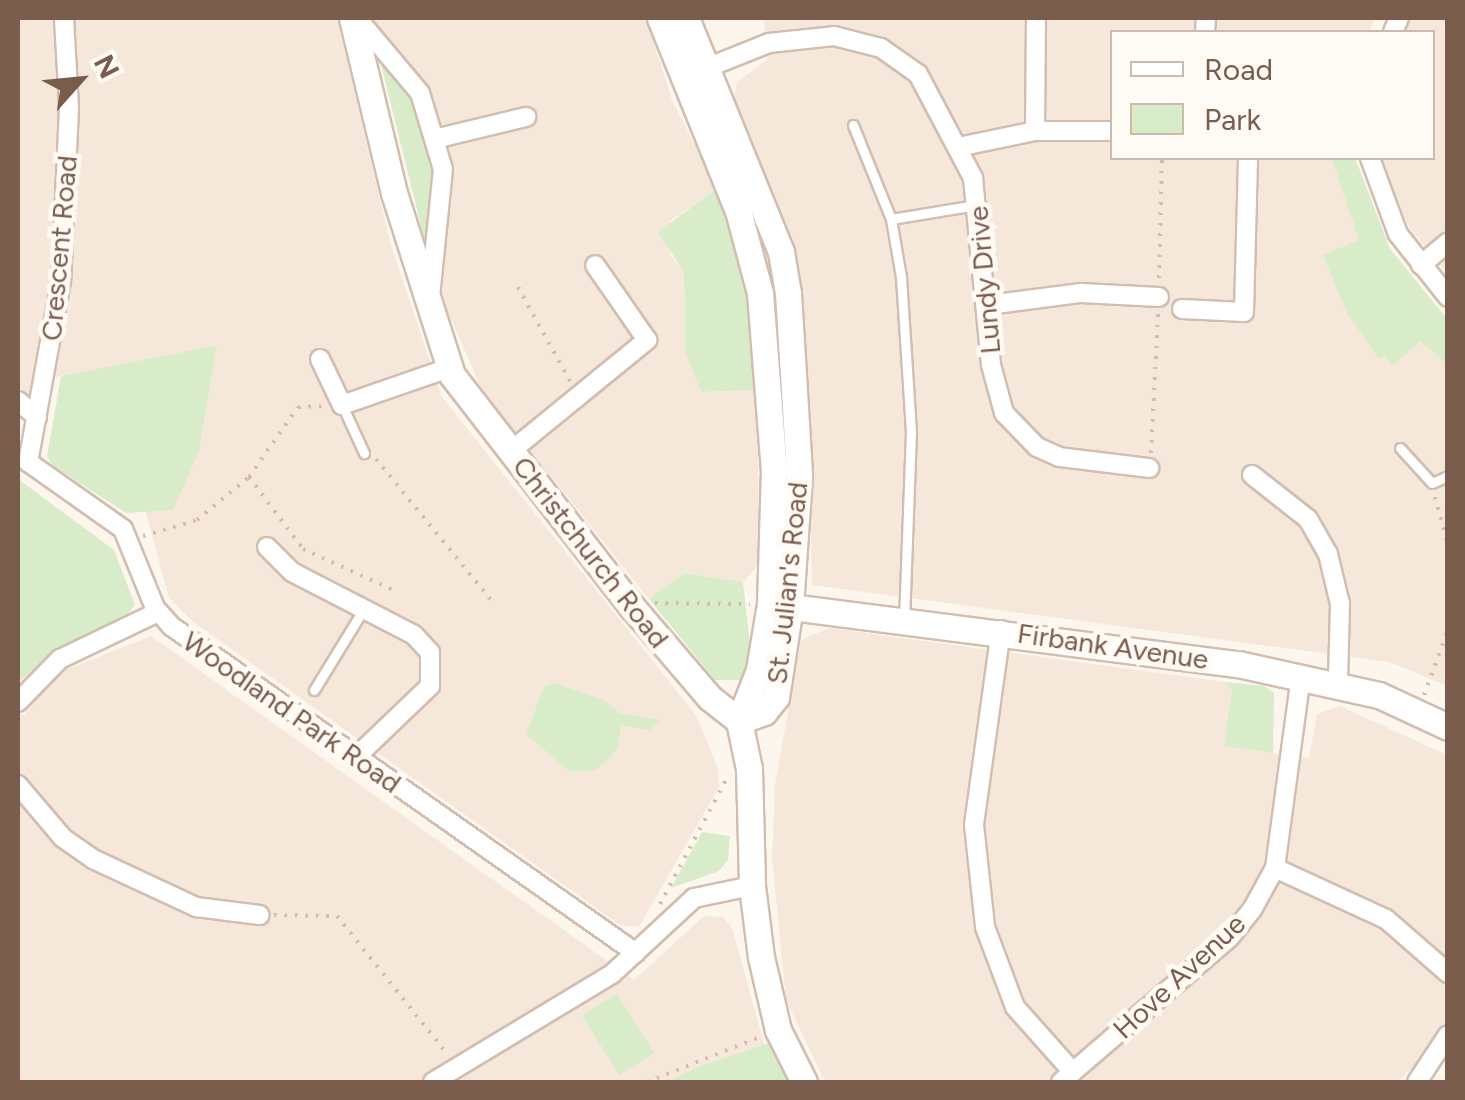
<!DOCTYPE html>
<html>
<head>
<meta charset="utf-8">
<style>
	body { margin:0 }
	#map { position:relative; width:1465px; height:1100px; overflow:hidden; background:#fdf6ec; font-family:Figtree,sans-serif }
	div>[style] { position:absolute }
	.residential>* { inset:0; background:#f5e8da }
	.green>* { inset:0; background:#d8ecc9; transform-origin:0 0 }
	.path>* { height:4px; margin-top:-2px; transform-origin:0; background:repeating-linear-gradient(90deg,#d9b8a5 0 2.5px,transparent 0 10.5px) }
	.roads { filter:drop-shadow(2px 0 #d1beb0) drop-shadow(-2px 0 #d1beb0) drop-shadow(0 2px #d1beb0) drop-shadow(0 -2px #d1beb0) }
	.lane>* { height:9px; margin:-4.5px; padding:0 4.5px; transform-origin:4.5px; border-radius:4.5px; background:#fff }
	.street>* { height:18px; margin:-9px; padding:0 9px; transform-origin:9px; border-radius:9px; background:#fff }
	.secondary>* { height:25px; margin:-12.5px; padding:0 12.5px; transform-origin:12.5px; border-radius:12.5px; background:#fff }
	span { translate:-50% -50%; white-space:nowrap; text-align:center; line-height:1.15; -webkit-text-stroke:9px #fffaf3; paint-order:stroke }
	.street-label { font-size:28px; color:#7a5c4d }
	.frame { position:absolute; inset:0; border:20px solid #7a5c4d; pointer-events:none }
	.legend { position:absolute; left:1110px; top:30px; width:325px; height:130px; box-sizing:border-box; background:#fffaf3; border:2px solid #cabbb1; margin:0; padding:12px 18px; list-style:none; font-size:30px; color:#7a5c4d }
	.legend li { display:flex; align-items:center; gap:20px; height:50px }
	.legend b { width:50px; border:2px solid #cabbb1 }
	.north { position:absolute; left:30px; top:30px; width:100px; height:100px; -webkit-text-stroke:8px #fffaf3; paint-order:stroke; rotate:63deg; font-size:28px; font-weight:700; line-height:40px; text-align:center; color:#7a5c4d }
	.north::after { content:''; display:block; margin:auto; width:35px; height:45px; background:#7a5c4d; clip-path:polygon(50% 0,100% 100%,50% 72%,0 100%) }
</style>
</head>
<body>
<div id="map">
	<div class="residential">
		<i style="clip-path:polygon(18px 18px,337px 18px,390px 242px,442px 397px,696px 715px,718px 768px,719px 787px,639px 927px,620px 925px,192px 621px,169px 598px,145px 509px,216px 345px,36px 381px,29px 396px,18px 386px)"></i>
		<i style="clip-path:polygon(371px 18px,646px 18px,672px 100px,717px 188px,669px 222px,670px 254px,684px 271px,685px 352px,702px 392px,758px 390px,759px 564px,743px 582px,684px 573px,649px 599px,482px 390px,438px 289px,452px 180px,429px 97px)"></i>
		<i style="clip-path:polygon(764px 18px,1375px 18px,1369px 32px,1112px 32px,1112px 158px,1355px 158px,1390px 249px,1447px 319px,1447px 686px,1389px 662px,812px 585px,808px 394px,792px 246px,734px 98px,737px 82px,767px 60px)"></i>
		<i style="clip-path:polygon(1410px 18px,1447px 18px,1447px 273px,1408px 226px,1383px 171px,1381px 158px,1432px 158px,1432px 32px,1405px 32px)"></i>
		<i style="clip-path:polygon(829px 628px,1225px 682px,1232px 690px,1225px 746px,1309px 758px,1317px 714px,1340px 706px,1447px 755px,1447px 1036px,1397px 1082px,825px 1082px,786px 1000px,772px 858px,775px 784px,801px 640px)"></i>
		<i style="clip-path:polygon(151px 636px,634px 980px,704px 916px,723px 917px,732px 928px,765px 1047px,666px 1082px,18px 1082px,18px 713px,24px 715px,55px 674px)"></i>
	</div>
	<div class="green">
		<i style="clip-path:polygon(377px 48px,415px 99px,438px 184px,429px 258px)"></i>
		<i style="clip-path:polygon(1332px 158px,1355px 158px,1390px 249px,1447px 319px,1447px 364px,1421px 341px,1392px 366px,1384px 356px,1379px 359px,1347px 313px,1323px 255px,1359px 240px)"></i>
		<i style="clip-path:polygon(717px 188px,748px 275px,758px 390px,701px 392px,685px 352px,684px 272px,658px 232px)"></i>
		<i style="clip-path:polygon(217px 345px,199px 451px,173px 510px,126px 513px,52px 465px,47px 456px,61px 376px)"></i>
		<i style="clip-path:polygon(18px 479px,114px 550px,135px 605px,119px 624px,63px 647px,18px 682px)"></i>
		<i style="clip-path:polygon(684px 573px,743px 582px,751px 655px,740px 680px,715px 680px,649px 599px)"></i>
		<i style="clip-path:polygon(1225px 682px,1264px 686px,1274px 693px,1273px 753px,1224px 746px,1232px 690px)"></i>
		<i style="clip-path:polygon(555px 683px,605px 701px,620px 713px,659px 720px,650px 730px,621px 725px,618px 747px,605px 762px,593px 771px,569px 771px,526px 734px,544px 687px)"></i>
		<i style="clip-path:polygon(702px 832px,730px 836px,728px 860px,719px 871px,671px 888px)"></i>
		<i style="left:617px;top:994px;width:70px;height:41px;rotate:58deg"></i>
		<i style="clip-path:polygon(781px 1039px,804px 1082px,666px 1082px,703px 1065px)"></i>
	</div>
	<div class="path">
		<i style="left:1159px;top:278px;width:120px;rotate:-88.6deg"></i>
		<i style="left:518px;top:287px;width:110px;rotate:61.1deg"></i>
		<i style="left:1151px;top:453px;width:140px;rotate:-87.1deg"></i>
		<i style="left:376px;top:459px;width:181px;rotate:50.8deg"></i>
		<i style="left:249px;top:477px;width:90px;rotate:53.1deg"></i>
		<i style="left:303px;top:549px;width:104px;rotate:24.4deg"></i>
		<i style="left:1435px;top:497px;width:50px;rotate:74.8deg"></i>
		<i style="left:143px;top:536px;width:56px;rotate:-16.5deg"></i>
		<i style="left:197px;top:520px;width:67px;rotate:-39.6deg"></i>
		<i style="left:249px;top:477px;width:85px;rotate:-55deg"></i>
		<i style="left:298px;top:407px;width:25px;rotate:-2deg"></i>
		<i style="left:655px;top:603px;width:95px;rotate:0.6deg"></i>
		<i style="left:1424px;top:695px;width:69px;rotate:-69.7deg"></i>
		<i style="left:660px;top:904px;width:145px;rotate:-62deg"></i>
		<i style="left:274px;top:915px;width:63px;rotate:0.9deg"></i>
		<i style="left:337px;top:916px;width:178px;rotate:51.4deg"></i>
		<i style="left:647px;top:1082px;width:122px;rotate:-21.7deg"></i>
	</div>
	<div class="roads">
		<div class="lane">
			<i style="left:853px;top:125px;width:101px;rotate:68deg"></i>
			<i style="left:891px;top:219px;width:59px;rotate:80.2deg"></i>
			<i style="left:901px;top:277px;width:154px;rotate:86.3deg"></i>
			<i style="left:911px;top:431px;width:187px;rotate:92.1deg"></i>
			<i style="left:891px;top:219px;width:86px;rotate:-9.4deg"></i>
			<i style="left:342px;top:405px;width:53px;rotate:65.4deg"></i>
			<i style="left:1400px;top:448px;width:47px;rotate:47.6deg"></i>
			<i style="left:1432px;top:483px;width:17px;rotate:-24deg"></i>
			<i style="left:314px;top:690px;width:94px;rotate:-58.5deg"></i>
		</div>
		<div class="street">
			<i style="left:64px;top:18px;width:90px;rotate:86.8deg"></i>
			<i style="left:69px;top:108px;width:173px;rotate:92.6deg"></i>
			<i style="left:61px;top:281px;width:184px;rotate:100.3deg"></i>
			<i style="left:28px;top:462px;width:116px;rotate:35.2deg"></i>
			<i style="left:123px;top:529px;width:85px;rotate:67.9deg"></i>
			<i style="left:155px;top:608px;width:24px;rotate:48deg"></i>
			<i style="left:171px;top:626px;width:568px;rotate:35.12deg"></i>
			<i style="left:357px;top:18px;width:98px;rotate:50deg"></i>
			<i style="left:420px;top:93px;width:79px;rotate:73.2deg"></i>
			<i style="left:443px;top:169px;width:129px;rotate:95.8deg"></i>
			<i style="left:1205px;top:32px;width:14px;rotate:-86deg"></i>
			<i style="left:1393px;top:32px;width:15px;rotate:-67deg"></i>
			<i style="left:699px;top:71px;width:75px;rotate:-21.8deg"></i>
			<i style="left:769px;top:43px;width:65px;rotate:-6.1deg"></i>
			<i style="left:834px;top:36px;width:49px;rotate:14.3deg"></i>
			<i style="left:881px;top:48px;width:45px;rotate:35.1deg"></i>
			<i style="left:918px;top:74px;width:118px;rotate:62.1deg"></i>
			<i style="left:973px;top:178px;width:188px;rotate:84.5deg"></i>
			<i style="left:991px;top:365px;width:50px;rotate:74.8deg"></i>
			<i style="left:1004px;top:413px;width:47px;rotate:45.9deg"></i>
			<i style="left:1037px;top:447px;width:24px;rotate:24deg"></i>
			<i style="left:1059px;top:457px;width:91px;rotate:7deg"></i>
			<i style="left:1035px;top:131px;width:113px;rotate:-89.5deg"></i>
			<i style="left:435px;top:139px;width:94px;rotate:-13.6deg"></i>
			<i style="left:958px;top:147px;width:79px;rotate:-11.7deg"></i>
			<i style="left:1035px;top:131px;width:77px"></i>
			<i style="left:1370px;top:158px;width:81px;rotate:69.8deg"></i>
			<i style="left:1398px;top:234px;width:80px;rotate:51.6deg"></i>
			<i style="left:1421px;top:265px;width:35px;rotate:-40deg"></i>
			<i style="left:988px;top:305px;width:94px;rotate:-7.4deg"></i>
			<i style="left:1081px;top:293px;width:78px;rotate:2.9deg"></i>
			<i style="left:1182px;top:309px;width:62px;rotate:2.8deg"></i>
			<i style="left:1244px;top:312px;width:154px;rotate:-88.5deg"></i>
			<i style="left:320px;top:359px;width:51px;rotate:64.4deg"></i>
			<i style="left:342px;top:405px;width:113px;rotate:-19.1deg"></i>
			<i style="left:18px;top:401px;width:25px;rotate:40deg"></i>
			<i style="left:511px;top:451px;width:176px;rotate:-39.2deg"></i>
			<i style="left:647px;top:340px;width:91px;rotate:-124.7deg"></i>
			<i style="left:1252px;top:475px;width:71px;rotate:38.2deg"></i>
			<i style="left:1308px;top:519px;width:40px;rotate:60.3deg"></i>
			<i style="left:1328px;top:554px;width:51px;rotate:76.5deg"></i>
			<i style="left:1340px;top:604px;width:79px;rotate:91.5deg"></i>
			<i style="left:267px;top:547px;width:35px;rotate:45deg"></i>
			<i style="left:292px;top:572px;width:137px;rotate:27.3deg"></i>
			<i style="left:414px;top:635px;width:23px;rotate:47deg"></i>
			<i style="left:430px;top:652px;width:34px;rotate:90deg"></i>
			<i style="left:430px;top:686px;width:103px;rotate:136.2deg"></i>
			<i style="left:1001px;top:630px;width:197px;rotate:97.9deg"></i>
			<i style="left:974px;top:825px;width:103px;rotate:83.8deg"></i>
			<i style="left:985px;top:927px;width:85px;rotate:69.4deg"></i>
			<i style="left:1015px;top:1007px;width:87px;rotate:48.3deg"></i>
			<i style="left:18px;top:702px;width:60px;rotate:-45.7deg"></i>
			<i style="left:60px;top:659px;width:109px;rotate:-25.6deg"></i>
			<i style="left:18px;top:785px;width:70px;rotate:49.7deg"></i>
			<i style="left:63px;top:838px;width:37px;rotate:35deg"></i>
			<i style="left:93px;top:859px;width:114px;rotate:25deg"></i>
			<i style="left:196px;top:907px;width:64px;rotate:7.2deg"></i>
			<i style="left:1275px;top:868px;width:122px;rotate:24.7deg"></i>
			<i style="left:1386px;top:919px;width:82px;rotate:41.1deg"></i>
			<i style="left:433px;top:1082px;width:209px;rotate:-31.1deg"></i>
			<i style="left:612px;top:974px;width:112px;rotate:-42.8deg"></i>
			<i style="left:694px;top:898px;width:59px;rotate:-11.7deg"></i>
			<i style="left:1061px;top:1082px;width:221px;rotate:-40.6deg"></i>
			<i style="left:1229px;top:938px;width:38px;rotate:-51deg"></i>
			<i style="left:1253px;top:908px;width:46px;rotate:-61.2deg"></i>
			<i style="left:1275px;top:868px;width:194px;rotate:-82.3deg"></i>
			<i style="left:1417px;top:1082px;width:56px;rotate:-56.6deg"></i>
		</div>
		<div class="secondary">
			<i style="left:352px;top:18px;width:180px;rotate:76.5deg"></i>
			<i style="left:394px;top:193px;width:191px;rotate:72.3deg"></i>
			<i style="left:452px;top:375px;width:295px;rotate:52.2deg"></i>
			<i style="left:633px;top:608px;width:118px;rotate:49.5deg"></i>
			<i style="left:710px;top:698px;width:37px;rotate:38deg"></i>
			<i style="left:739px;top:721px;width:49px;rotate:78.2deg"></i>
			<i style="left:749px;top:769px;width:117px;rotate:88.5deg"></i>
			<i style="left:752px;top:886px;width:72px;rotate:82.8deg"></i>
			<i style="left:761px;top:957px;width:75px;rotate:76.9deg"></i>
			<i style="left:778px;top:1030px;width:58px;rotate:63.4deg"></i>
			<i style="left:660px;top:18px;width:211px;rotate:68deg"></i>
			<i style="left:739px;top:214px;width:82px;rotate:75.1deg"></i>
			<i style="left:760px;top:293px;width:177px;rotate:85.5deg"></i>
			<i style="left:774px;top:469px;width:135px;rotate:91.7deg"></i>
			<i style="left:770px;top:604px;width:67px;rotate:99.5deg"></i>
			<i style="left:759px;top:670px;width:55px;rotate:111.4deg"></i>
			<i style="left:686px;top:18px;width:253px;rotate:67.9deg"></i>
			<i style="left:781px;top:252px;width:42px;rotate:80.3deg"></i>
			<i style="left:788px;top:293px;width:182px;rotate:86.5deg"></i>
			<i style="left:799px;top:475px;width:131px;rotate:93.9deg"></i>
			<i style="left:790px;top:606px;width:92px;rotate:98.7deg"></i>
			<i style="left:776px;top:697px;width:19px;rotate:129deg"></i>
			<i style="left:764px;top:712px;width:27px;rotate:160deg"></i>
			<i style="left:775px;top:605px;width:467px;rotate:7.3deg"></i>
			<i style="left:1238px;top:664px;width:144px;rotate:12.4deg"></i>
			<i style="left:1379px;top:695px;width:76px;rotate:24.9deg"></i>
		</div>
	</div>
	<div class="street-label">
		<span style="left:59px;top:248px;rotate:-85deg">Crescent Road</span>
		<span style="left:984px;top:280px;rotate:-95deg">Lundy Drive</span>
		<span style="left:591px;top:552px;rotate:52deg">Christchurch Road</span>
		<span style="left:787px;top:583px;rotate:-84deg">St. Julian's Road</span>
		<span style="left:1113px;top:646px;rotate:8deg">Firbank Avenue</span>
		<span style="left:292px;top:712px;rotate:35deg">Woodland Park Road</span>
		<span style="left:1179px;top:976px;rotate:-43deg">Hove Avenue</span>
	</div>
	<div class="frame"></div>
	<ul class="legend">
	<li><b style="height:12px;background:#fff"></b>Road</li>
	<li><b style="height:28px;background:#d8ecc9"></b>Park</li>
	</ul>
	<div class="north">N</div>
</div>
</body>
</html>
